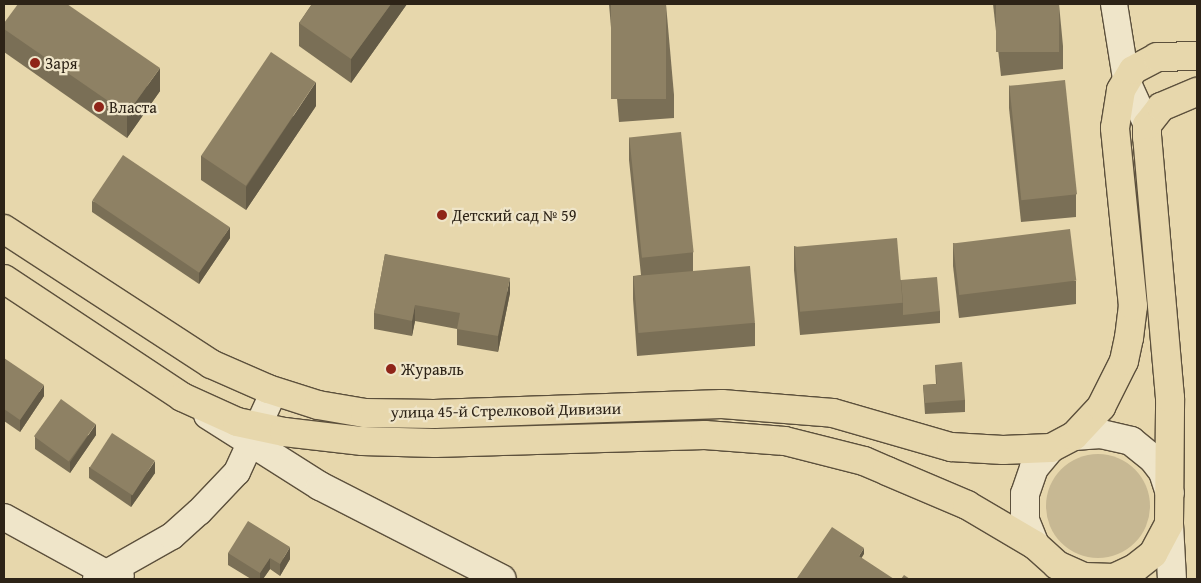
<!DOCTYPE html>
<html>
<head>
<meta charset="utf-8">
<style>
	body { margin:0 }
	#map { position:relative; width:1201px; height:583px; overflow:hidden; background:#e7d7ac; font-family:"Gentium Book Plus",serif }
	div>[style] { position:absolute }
	.green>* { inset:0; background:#c7b893 }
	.round { border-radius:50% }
	.roads { filter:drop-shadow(1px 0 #5c503c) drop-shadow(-1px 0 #5c503c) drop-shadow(0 1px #5c503c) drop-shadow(0 -1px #5c503c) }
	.street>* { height:26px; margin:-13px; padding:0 13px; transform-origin:13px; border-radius:13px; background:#efe5c9 }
	.secondary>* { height:28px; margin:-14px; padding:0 14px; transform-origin:14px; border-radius:14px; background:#efe5c9 }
	.primary>* { height:28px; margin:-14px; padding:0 14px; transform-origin:14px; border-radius:14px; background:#e7d7ac }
	.wall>* { inset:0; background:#7a6f56 }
	.shaded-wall>* { inset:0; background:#635a46 }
	.building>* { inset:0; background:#8e8164; transform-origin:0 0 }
	.dots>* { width:14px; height:14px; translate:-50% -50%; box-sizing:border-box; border:2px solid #efe5c9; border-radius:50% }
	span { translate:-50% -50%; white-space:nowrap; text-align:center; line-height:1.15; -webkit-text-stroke:4.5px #efe5c9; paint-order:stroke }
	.poi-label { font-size:16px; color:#2d2317 }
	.left { translate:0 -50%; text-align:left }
	.street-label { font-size:16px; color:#2d2317 }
	.frame { position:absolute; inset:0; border:5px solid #2d2317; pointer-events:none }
</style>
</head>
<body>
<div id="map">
	<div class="green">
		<i class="round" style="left:1046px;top:454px;width:104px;height:104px"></i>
	</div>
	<div class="roads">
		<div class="street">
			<i style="left:1114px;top:4px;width:76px;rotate:80.9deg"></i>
			<i style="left:1126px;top:79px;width:51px;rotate:65.5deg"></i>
			<i style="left:4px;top:517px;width:116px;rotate:28.8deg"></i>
			<i style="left:106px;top:573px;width:15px;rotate:11deg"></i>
			<i style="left:96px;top:579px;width:87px;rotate:-29.5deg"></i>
			<i style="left:172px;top:536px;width:36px;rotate:-42deg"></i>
			<i style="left:199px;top:512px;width:55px;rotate:-46.5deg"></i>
			<i style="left:237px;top:472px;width:89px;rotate:-65.4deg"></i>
		</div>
		<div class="secondary">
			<i style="left:208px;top:415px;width:133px;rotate:32.4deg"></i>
			<i style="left:320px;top:486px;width:204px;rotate:27.1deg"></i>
			<i style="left:1074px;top:436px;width:27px;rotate:-4deg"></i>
			<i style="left:1101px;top:434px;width:31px;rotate:13deg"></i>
			<i style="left:1131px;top:441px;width:28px;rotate:39deg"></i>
			<i style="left:1153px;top:459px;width:16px;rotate:52deg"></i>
			<i style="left:1163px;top:472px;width:22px;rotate:72deg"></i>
			<i style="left:1169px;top:524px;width:55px;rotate:86.9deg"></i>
			<i style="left:1035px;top:545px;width:27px;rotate:-112deg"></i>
			<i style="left:1025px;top:520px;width:26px;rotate:-90deg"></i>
			<i style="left:1025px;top:494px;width:28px;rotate:-71deg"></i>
			<i style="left:1034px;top:468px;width:26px;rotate:-50deg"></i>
		</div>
		<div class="primary">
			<i style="left:4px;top:229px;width:247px;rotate:33.1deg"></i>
			<i style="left:211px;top:364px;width:62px;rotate:23.7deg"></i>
			<i style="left:268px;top:389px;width:52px;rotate:17.7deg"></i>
			<i style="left:318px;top:405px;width:48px;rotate:9.7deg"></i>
			<i style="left:365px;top:413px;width:69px;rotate:0.8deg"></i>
			<i style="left:434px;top:414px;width:288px;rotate:-2deg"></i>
			<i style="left:722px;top:404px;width:111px;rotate:4.6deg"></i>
			<i style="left:833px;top:413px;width:123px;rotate:16.1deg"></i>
			<i style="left:951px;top:447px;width:52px;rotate:3.3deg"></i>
			<i style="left:1003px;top:450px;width:48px;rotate:-2.4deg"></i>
			<i style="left:1051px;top:448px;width:26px;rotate:-28deg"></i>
			<i style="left:1074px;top:436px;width:40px;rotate:-47deg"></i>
			<i style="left:1101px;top:407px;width:51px;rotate:-63.4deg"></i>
			<i style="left:1124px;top:361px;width:24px;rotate:-78deg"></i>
			<i style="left:1129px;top:338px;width:32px;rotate:-83deg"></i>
			<i style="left:1133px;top:306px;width:179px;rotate:-95.8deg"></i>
			<i style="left:1115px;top:128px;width:38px;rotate:-81deg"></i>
			<i style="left:1121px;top:90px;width:23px;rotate:-59deg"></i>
			<i style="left:1133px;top:70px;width:27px;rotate:-28deg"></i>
			<i style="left:1157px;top:57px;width:40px;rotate:-1.4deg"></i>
			<i style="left:4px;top:279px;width:214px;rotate:33.5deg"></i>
			<i style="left:182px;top:397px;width:60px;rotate:24.4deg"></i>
			<i style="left:237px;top:422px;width:48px;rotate:12deg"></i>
			<i style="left:284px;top:432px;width:79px;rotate:6.6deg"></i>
			<i style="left:362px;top:441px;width:73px;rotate:1.6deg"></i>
			<i style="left:435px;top:443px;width:270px;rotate:-1.7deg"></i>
			<i style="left:705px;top:435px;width:80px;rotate:4.3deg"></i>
			<i style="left:785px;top:441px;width:81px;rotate:14.2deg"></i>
			<i style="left:864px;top:461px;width:25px;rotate:23deg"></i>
			<i style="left:887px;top:471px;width:87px;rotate:23deg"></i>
			<i style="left:967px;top:505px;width:79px;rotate:30.5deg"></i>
			<i style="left:1035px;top:545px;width:30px;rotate:42deg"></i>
			<i style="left:1057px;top:565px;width:30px;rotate:24deg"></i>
			<i style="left:1084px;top:577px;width:30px;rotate:2deg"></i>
			<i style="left:1114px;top:578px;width:23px;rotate:-25deg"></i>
			<i style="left:1135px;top:568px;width:23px;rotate:-38deg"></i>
			<i style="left:1153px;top:554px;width:34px;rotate:-62deg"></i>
			<i style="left:1169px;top:524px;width:126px;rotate:-89.5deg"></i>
			<i style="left:1170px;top:398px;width:262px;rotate:-95deg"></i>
			<i style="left:1147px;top:137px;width:12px;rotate:-90deg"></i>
			<i style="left:1147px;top:125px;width:23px;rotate:-52deg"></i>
			<i style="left:1161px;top:107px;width:39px;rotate:-23deg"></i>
		</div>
	</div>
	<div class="wall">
		<i style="clip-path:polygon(312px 4px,407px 4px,351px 83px,299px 46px,299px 23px)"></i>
		<i style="clip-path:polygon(609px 4px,666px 4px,674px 95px,674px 118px,619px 122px)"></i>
		<i style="clip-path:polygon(993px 4px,1059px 4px,1063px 46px,1063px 69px,1001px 76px)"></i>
		<i style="clip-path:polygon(4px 23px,160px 91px,127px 138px,4px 52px)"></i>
		<i style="clip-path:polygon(1009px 85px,1076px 194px,1076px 217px,1021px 222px,1009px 108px)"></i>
		<i style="clip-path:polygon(316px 106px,246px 210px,201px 180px,201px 156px)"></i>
		<i style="clip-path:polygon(629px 137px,693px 252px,693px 271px,755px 323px,755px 346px,637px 356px,633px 299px,633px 276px,641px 275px,629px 160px)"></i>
		<i style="clip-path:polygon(92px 201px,230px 238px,199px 284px,92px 212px)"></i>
		<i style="clip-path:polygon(953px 243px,1076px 281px,1076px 304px,959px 318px,953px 266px)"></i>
		<i style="clip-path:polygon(794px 246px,901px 280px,940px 311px,940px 323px,800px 335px,794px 270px)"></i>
		<i style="clip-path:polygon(385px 254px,510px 293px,498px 352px,457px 345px,457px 329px,415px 321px,412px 336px,374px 329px,374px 313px)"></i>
		<i style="clip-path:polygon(4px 358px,44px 396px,20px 432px,4px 421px)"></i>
		<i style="clip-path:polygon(935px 365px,965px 400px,965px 412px,925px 414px,923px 385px,936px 384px)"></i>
		<i style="clip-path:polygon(96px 435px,70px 473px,35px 449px,35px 437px)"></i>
		<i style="clip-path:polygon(89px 467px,155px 473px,131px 507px,89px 478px)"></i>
		<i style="clip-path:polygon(228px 553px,290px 559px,280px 576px,270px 569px,263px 579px,251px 579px,228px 565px)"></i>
	</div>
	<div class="shaded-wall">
		<i style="clip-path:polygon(391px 4px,407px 4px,351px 83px,351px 59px)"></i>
		<i style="clip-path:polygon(160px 68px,160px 91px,127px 138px,127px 114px)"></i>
		<i style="clip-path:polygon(316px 82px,316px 106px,246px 210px,246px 187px)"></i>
		<i style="clip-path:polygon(230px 227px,230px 238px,199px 284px,199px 272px)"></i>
		<i style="clip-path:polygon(510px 278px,510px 293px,498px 352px,498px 336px)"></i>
		<i style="clip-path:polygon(415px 305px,415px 321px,412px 336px,412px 321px)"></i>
		<i style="clip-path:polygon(44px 385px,44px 396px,20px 432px,20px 420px)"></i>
		<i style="clip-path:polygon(96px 424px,96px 435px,70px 473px,70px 462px)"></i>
		<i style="clip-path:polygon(155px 461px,155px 473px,131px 507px,131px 496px)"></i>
		<i style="clip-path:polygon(290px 547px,290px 559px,280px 576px,280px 564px)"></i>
		<i style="clip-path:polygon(864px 548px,864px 554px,859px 562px,859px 556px)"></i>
		<i style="clip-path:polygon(270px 558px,270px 569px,263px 579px,260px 579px,260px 573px)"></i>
	</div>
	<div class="building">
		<i style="clip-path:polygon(18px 4px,67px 4px,160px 68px,127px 114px,4px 29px,4px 23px)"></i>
		<i style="clip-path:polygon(312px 4px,391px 4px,351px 59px,299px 23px)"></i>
		<i style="left:611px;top:4px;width:55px;height:95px"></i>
		<i style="left:996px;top:4px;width:63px;height:48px"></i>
		<i style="left:271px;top:52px;width:54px;height:125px;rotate:34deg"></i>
		<i style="left:1065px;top:80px;width:115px;height:56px;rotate:84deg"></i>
		<i style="left:681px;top:132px;width:121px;height:52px;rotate:84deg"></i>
		<i style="left:123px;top:155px;width:129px;height:55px;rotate:34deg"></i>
		<i style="left:1070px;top:229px;width:52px;height:118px;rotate:83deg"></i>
		<i style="left:897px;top:238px;width:65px;height:103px;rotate:85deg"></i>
		<i style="clip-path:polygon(385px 254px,510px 278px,498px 336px,457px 329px,460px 313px,415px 305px,412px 321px,374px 313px)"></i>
		<i style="left:750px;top:266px;width:57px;height:117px;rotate:85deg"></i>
		<i style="clip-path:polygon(937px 277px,940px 311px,903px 315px,903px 303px,901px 280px)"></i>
		<i style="clip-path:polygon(4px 358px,44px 385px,20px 420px,4px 409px)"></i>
		<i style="clip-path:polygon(962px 362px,965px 400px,925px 403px,923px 385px,937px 384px,935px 365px)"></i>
		<i style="left:61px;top:399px;width:43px;height:46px;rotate:36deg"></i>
		<i style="left:112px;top:433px;width:51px;height:41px;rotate:33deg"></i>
		<i style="clip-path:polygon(248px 521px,290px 547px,280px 564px,270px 558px,260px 573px,228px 553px)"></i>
		<i style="clip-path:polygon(832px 527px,864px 548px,859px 556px,894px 579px,799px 579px,797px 578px)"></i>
		<i style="clip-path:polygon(904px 575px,910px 579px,901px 579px)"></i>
	</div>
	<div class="dots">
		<i style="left:35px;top:63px;background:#8f2418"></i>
		<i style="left:99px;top:107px;background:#8f2418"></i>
		<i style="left:442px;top:215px;background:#8f2418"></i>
		<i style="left:391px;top:369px;background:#8f2418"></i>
	</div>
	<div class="poi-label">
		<span class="left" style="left:45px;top:63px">Заря</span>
		<span class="left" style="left:109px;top:107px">Власта</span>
		<span class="left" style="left:452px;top:215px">Детский сад № 59</span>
		<span class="left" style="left:401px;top:369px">Журавль</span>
	</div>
	<div class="street-label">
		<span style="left:506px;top:410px;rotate:-1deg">улица 45-й Стрелковой Дивизии</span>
	</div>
	<div class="frame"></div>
</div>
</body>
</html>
